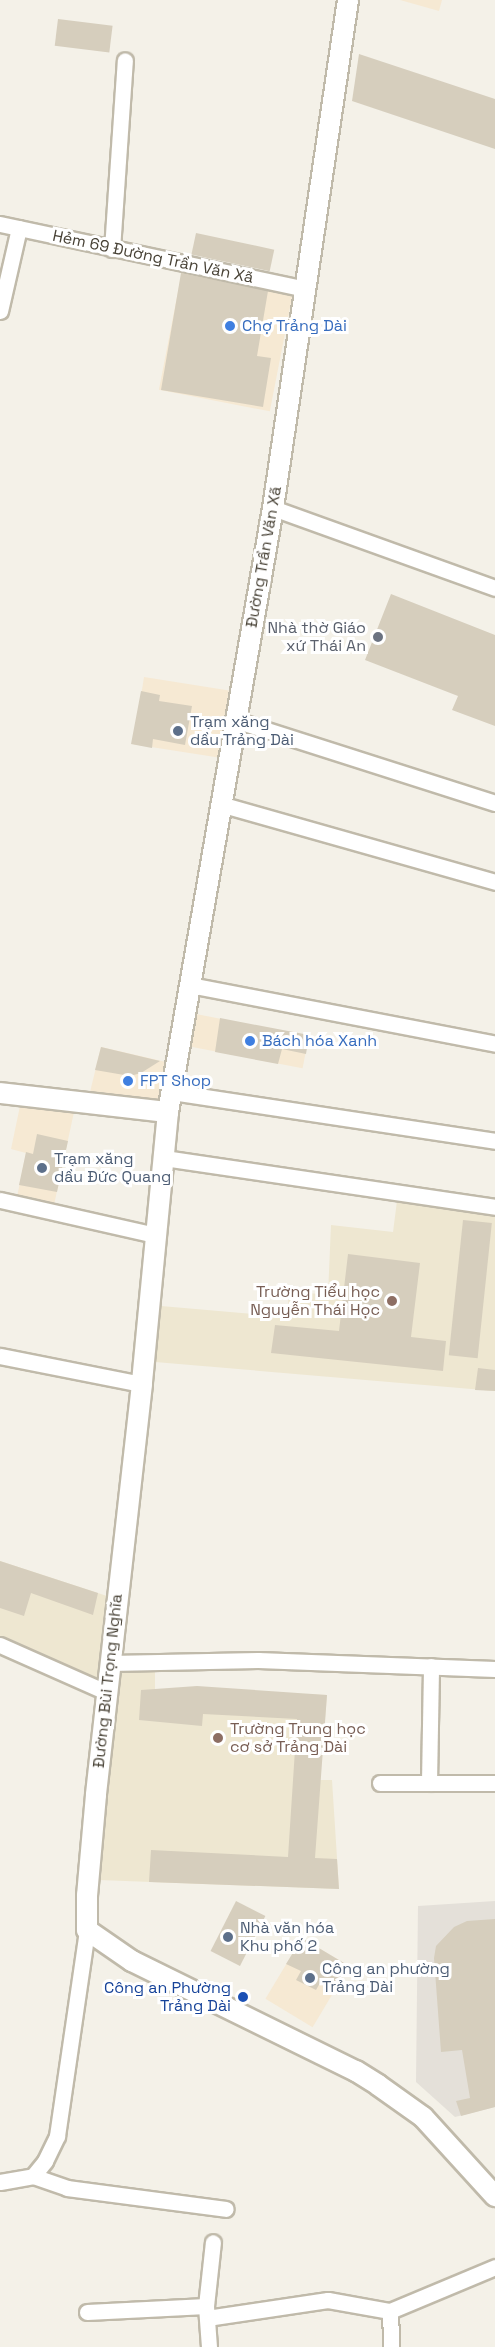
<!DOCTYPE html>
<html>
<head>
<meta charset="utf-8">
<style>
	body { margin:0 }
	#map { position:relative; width:495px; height:2347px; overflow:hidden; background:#f4f1e8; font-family:"Space Grotesk",sans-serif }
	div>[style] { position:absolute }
	.commercial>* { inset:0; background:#f6e9d3; transform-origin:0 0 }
	.industrial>* { inset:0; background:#e4e0d9 }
	.education>* { inset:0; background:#eee7d1 }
	.building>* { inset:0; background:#d6cebd; transform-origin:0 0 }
	.roads { filter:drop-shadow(2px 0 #c0baaa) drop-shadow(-2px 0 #c0baaa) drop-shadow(0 2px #c0baaa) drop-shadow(0 -2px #c0baaa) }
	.minor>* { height:15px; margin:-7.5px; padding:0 7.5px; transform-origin:7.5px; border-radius:7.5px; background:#fff }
	.tertiary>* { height:20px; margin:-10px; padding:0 10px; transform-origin:10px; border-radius:10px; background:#fff }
	.dots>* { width:16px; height:16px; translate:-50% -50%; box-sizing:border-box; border:3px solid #fff; border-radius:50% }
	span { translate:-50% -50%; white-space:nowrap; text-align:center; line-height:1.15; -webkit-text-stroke:6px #fff; paint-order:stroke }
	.street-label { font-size:16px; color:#484236 }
	.shop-label { font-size:16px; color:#366cbe }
	.left { translate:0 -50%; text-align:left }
	.worship-label { font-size:16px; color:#5b616d }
	.right { translate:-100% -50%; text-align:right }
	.service-label { font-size:16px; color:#4e5e75 }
	.education-label { font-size:16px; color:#785e54 }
	.transit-label { font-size:16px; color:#164399 }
</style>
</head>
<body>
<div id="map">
	<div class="commercial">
		<i style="clip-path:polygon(400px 0,442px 0,439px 11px)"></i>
		<i style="left:182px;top:271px;width:113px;height:121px;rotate:11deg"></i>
		<i style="left:144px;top:677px;width:86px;height:68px;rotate:9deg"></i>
		<i style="left:196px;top:1014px;width:115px;height:33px;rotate:11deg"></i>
		<i style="clip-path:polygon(101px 1047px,166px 1062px,159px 1100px,90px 1092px)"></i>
		<i style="clip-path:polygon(20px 1106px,74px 1112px,54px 1205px,17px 1197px,26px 1153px,11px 1149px)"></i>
		<i style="left:302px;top:1938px;width:55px;height:71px;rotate:31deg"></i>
	</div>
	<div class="industrial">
		<i style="clip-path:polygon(495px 1901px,495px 2107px,455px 2117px,416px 2082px,418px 1906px)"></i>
	</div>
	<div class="education">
		<i style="clip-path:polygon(397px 1201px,495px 1213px,495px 1391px,155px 1362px,161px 1306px,287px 1317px,289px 1291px,328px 1295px,331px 1225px,393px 1232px)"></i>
		<i style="clip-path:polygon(0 1561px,107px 1596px,97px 1681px,0 1637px)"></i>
		<i style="clip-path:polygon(155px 1669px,155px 1689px,327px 1695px,320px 1780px,332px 1780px,339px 1889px,99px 1880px,121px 1670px)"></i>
	</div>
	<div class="building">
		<i style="left:58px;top:19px;width:55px;height:27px;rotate:7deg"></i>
		<i style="clip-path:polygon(359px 54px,495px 99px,495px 149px,352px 101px)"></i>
		<i style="left:196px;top:233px;width:80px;height:22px;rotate:12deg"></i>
		<i style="clip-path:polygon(181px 273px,268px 291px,257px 356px,271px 358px,263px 407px,161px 390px)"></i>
		<i style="clip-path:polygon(391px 594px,495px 635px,495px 726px,452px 710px,458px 696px,365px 660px)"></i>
		<i style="clip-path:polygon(141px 691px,160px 695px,159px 701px,192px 706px,185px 745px,153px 739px,152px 748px,131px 744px)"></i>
		<i style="clip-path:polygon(220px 1018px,309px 1035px,306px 1054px,282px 1049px,278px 1064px,215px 1052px)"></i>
		<i style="clip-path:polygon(101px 1047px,160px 1061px,141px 1073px,130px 1076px,95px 1070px)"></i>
		<i style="clip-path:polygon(37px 1134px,68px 1141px,57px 1192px,19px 1185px,26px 1152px,33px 1154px)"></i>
		<i style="left:463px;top:1220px;width:29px;height:136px;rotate:6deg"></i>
		<i style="clip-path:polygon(348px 1254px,420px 1263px,411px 1337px,446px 1341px,443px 1371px,271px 1353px,275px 1325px,339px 1331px)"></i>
		<i style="clip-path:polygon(478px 1368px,495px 1370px,495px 1391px,475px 1390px)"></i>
		<i style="clip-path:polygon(0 1561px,98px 1593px,93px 1615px,31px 1593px,24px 1616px,0 1608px)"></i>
		<i style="clip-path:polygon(197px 1686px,327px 1695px,315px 1858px,337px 1859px,339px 1889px,149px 1882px,151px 1850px,288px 1857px,297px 1719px,203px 1714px,202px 1726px,139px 1720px,141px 1690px)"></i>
		<i style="left:236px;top:1901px;width:33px;height:56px;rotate:27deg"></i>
		<i style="clip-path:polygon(495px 1919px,495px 2107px,461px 2116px,456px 2101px,470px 2098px,462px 2050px,441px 2052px,434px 1958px,436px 1946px,454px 1927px,467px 1921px)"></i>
		<i style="clip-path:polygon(302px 1938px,349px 1966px,335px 1991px,320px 1983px,316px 1990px,296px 1980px,301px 1971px,286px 1964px)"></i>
	</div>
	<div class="roads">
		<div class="minor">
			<i style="left:0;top:224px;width:312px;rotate:12deg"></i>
			<i style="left:112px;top:249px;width:189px;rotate:-86.1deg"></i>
			<i style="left:0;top:311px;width:85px;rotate:-77.1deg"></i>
			<i style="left:273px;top:508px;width:236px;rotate:19.8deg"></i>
			<i style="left:235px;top:720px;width:273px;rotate:17.7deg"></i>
			<i style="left:220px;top:804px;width:286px;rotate:15.8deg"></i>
			<i style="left:190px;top:985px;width:311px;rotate:10.9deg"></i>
			<i style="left:172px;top:1092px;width:327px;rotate:8.6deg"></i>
			<i style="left:164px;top:1158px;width:335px;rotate:8.4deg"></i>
			<i style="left:0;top:1200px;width:159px;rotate:12.7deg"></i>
			<i style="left:0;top:1356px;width:145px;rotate:11.2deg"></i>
			<i style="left:0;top:1645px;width:116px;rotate:23.9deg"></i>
			<i style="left:110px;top:1663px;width:148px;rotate:-1.2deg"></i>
			<i style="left:258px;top:1660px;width:237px;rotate:2.2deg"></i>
			<i style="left:380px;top:1783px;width:115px"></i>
			<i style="left:429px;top:1783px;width:117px;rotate:-89deg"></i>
			<i style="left:33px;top:2176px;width:36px;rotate:19deg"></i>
			<i style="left:67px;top:2188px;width:160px;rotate:7.5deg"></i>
			<i style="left:0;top:2182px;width:34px;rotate:-10deg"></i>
			<i style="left:33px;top:2176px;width:19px;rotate:-51deg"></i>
			<i style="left:45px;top:2161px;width:28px;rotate:-64deg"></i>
			<i style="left:57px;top:2136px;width:208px;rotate:-81.7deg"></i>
			<i style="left:390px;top:2311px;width:36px;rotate:88deg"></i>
			<i style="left:87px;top:2312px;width:119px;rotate:-2.9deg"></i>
			<i style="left:207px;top:2318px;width:122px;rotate:-8.5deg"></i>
			<i style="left:328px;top:2300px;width:63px;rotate:10.1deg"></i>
			<i style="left:390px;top:2311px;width:114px;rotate:-22.7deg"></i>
			<i style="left:209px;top:2347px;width:41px;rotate:-94.2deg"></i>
			<i style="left:206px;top:2306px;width:64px;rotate:-83.8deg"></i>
		</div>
		<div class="tertiary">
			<i style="left:348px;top:0;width:514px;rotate:98.4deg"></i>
			<i style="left:273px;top:508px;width:613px;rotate:99.86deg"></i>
			<i style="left:168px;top:1112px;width:273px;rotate:95.5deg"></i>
			<i style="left:142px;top:1384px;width:414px;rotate:96.4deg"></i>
			<i style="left:96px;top:1795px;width:100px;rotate:95.1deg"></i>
			<i style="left:87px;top:1895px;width:35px;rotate:90deg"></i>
			<i style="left:87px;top:1930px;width:55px;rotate:34.6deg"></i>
			<i style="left:132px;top:1961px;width:250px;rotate:26.2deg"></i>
			<i style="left:356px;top:2071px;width:26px;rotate:32deg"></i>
			<i style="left:378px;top:2085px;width:55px;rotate:35.4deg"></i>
			<i style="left:423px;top:2117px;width:107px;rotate:47.7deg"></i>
			<i style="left:0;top:1093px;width:169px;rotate:6.5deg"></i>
		</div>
	</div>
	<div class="dots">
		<i style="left:230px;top:326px;background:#3f7fe0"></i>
		<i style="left:378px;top:637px;background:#6b7280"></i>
		<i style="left:178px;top:731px;background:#5c6f8a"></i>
		<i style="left:250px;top:1041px;background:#3f7fe0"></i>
		<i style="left:128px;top:1081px;background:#3f7fe0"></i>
		<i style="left:42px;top:1168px;background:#5c6f8a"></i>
		<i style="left:392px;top:1301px;background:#8d6e63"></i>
		<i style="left:218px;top:1738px;background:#8d6e63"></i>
		<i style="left:228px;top:1937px;background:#5c6f8a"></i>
		<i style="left:310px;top:1978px;background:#5c6f8a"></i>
		<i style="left:243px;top:1997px;background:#1a4fb4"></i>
	</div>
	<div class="street-label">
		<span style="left:153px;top:257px;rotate:12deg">Hẻm 69 Đường Trần Văn Xã</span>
		<span style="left:264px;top:557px;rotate:-80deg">Đường Trần Văn Xã</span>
		<span style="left:108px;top:1681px;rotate:-84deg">Đường Bùi Trọng Nghĩa</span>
	</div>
	<div class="shop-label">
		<span class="left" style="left:242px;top:326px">Chợ Trảng Dài</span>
		<span class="left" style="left:262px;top:1041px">Bách hóa Xanh</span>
		<span class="left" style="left:140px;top:1081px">FPT Shop</span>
	</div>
	<div class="worship-label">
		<span class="right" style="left:366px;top:637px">Nhà thờ Giáo<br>xứ Thái An</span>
	</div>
	<div class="service-label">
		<span class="left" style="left:190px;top:731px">Trạm xăng<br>dầu Trảng Dài</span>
		<span class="left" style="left:54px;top:1168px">Trạm xăng<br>dầu Đức Quang</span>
		<span class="left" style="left:240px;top:1937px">Nhà văn hóa<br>Khu phố 2</span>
		<span class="left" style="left:322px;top:1978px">Công an phường<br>Trảng Dài</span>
	</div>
	<div class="education-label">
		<span class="right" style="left:380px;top:1301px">Trường Tiểu học<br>Nguyễn Thái Học</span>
		<span class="left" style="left:230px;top:1738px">Trường Trung học<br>cơ sở Trảng Dài</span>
	</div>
	<div class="transit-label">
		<span class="right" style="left:231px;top:1997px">Công an Phường<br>Trảng Dài</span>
	</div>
</div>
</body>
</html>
